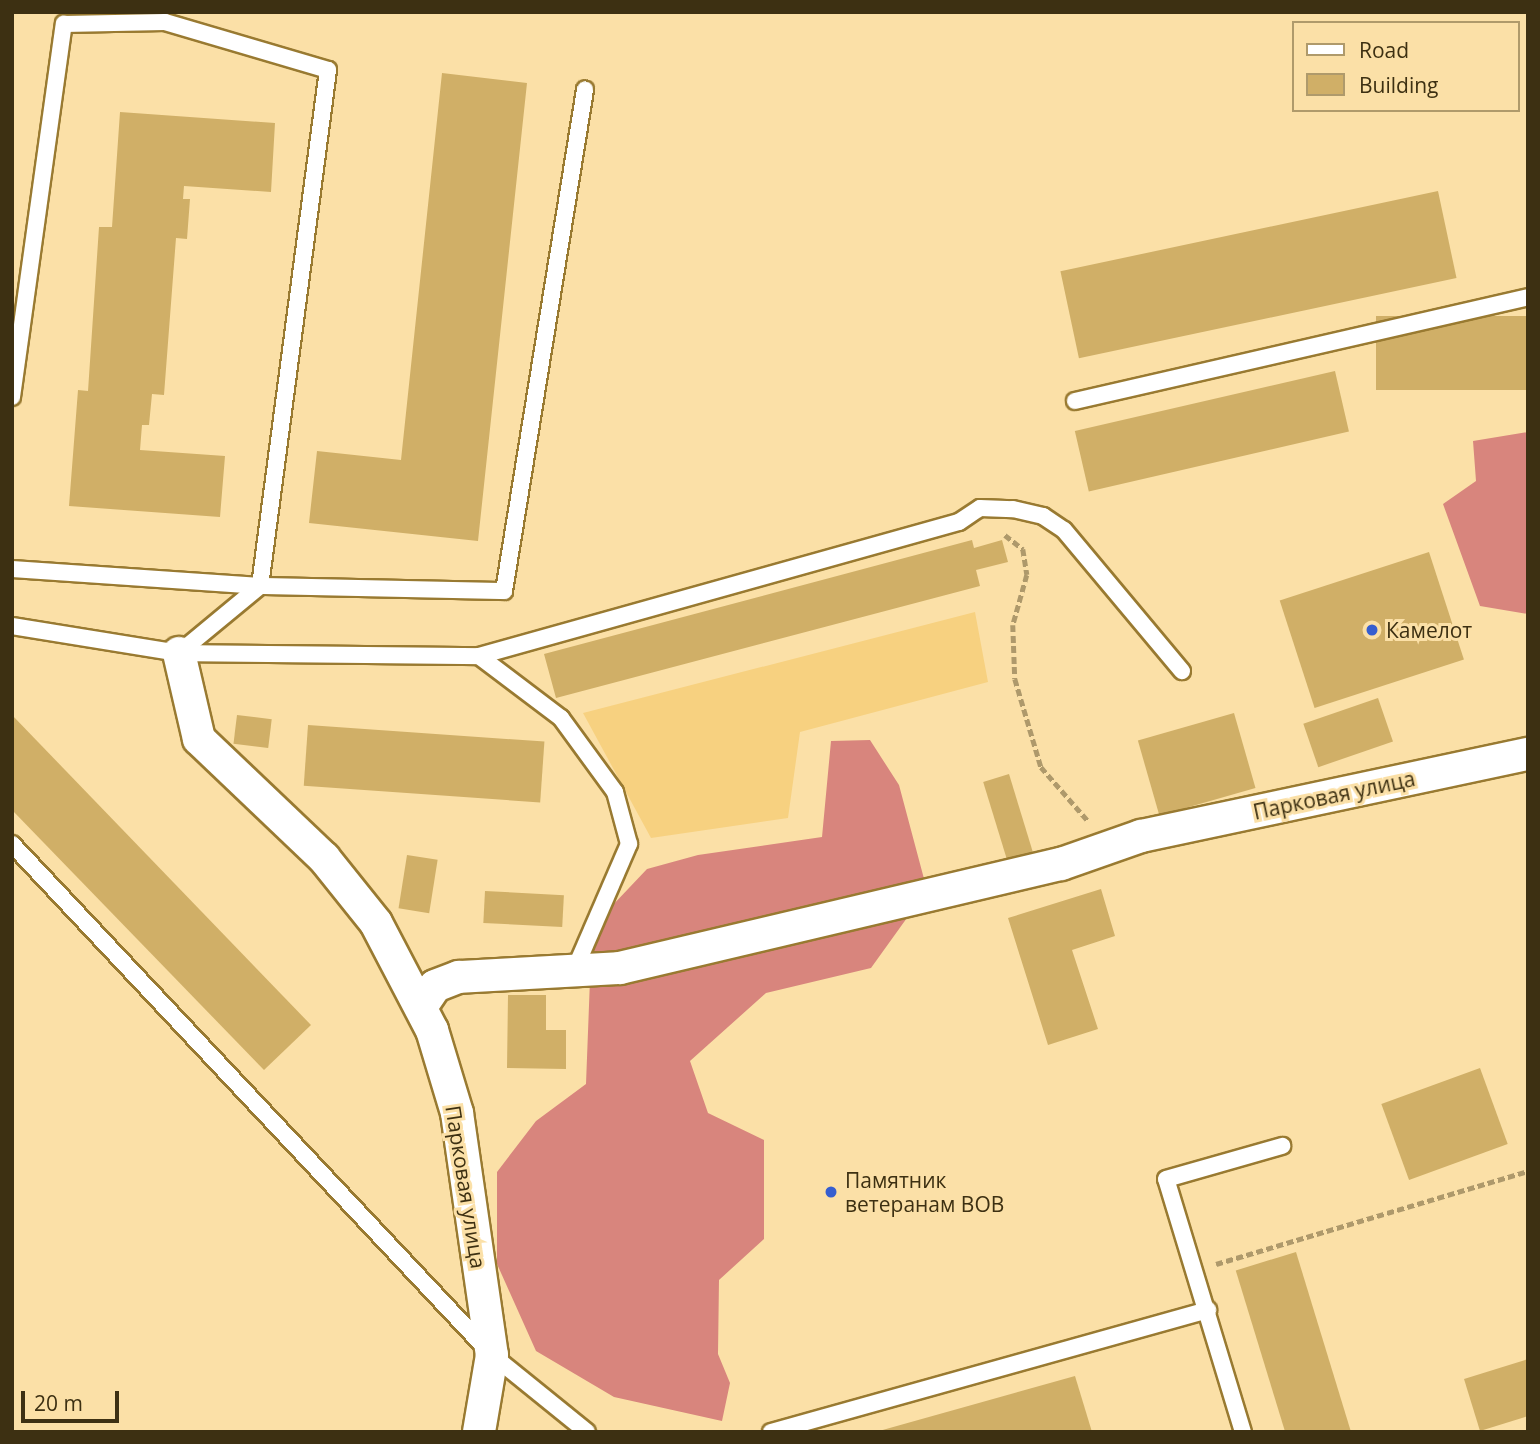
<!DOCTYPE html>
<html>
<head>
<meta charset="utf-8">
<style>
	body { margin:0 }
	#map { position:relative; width:1540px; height:1444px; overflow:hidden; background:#fbe0a7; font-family:"Open Sans",sans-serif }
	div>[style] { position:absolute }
	.built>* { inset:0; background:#f7d180 }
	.forest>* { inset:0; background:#d8857d }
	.building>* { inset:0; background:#d0af67; transform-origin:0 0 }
	.path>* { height:4.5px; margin-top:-2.25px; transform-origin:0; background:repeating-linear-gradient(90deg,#ae996b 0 7px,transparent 0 10.5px) }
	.roads { filter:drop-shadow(2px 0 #997a31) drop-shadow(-2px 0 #997a31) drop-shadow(0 2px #997a31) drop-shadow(0 -2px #997a31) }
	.service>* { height:16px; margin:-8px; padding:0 8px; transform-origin:8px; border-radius:8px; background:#fff }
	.minor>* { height:32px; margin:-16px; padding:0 16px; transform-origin:16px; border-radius:16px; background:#fff }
	.dots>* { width:19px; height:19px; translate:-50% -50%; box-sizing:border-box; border:4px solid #fbe0a7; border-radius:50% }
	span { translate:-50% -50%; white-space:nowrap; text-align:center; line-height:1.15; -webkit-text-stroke:6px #fbe0a7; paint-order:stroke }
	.poi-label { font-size:21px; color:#3d3012 }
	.left { translate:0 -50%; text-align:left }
	.street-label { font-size:21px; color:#3d3012 }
	.frame { position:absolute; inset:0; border:14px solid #3d3012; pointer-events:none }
	.legend { position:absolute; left:1292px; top:21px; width:228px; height:91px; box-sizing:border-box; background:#fbe0a7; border:2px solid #af9a6b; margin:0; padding:9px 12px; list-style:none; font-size:21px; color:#3d3012 }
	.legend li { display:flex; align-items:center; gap:14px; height:35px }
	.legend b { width:35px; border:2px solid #af9a6b }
	.scale { position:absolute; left:21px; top:1391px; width:98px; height:32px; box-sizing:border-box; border:4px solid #3d3012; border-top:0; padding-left:9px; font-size:21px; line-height:24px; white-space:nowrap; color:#3d3012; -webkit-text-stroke:5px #fbe0a7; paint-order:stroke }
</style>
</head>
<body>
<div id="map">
	<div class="built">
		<i style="clip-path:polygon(975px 612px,988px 682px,800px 732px,788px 818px,651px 838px,583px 713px)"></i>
	</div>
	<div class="forest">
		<i style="clip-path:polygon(1528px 432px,1528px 614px,1480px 606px,1443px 504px,1476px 481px,1473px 441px)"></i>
		<i style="clip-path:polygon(870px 740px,899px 785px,927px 890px,871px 968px,766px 993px,690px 1061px,708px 1113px,764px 1140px,764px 1239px,719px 1280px,718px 1354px,730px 1383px,722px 1421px,614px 1397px,536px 1351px,497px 1264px,497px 1172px,536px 1121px,586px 1084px,592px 927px,647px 869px,698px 855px,822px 837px,831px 741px)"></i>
	</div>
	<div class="building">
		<i style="clip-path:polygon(442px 73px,527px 83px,478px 541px,309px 523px,317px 451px,401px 460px)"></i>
		<i style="clip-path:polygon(120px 112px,275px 123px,271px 192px,184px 186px,183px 199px,190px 199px,187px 239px,176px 238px,164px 395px,152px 394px,149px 425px,142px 425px,140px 450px,225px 456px,220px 517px,69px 506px,78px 390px,88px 391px,99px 227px,112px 227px)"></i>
		<i style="left:1438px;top:191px;width:89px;height:386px;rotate:78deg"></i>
		<i style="left:1528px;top:316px;width:74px;height:152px;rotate:90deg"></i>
		<i style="left:1335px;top:371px;width:62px;height:267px;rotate:77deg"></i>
		<i style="clip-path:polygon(972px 540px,974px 548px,1002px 540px,1008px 562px,976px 570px,980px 586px,556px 698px,544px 654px)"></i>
		<i style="left:1429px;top:552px;width:113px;height:157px;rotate:72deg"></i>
		<i style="left:1378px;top:698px;width:46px;height:79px;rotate:71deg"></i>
		<i style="left:1234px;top:713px;width:78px;height:100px;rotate:74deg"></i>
		<i style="clip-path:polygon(12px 715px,311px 1025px,264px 1070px,12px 810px)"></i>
		<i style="left:237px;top:715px;width:35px;height:29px;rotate:7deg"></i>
		<i style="left:308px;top:725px;width:237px;height:61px;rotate:4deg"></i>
		<i style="left:1009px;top:774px;width:82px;height:27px;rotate:73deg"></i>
		<i style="left:407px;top:855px;width:31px;height:54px;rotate:9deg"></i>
		<i style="clip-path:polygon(1101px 889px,1115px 936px,1072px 950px,1098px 1029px,1048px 1045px,1008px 918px)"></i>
		<i style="left:485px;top:891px;width:79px;height:32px;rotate:3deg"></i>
		<i style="clip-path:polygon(508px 995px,546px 995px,546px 1030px,566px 1030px,566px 1069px,507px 1068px)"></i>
		<i style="left:1480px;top:1068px;width:81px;height:105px;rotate:70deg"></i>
		<i style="left:1296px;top:1252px;width:188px;height:63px;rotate:73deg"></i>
		<i style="clip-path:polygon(1528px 1359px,1528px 1416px,1480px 1431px,1464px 1379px)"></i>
		<i style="clip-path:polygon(1075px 1376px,1092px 1432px,879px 1432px,879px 1431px)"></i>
	</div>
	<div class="path">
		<i style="left:1005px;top:535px;width:23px;rotate:38deg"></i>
		<i style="left:1023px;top:549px;width:26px;rotate:81deg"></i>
		<i style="left:1027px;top:575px;width:52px;rotate:105.6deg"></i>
		<i style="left:1013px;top:625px;width:54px;rotate:87.9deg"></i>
		<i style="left:1015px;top:679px;width:92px;rotate:73.5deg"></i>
		<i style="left:1041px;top:767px;width:73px;rotate:48.9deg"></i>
		<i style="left:1216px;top:1264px;width:326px;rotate:-16.6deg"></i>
	</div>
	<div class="roads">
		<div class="service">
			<i style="left:12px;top:397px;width:377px;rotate:-82.1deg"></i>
			<i style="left:64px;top:24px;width:101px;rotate:-1.1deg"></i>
			<i style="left:165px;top:22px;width:170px;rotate:16.4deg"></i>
			<i style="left:328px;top:70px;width:520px;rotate:97.51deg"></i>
			<i style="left:260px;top:586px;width:105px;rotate:140.4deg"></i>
			<i style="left:1075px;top:401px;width:465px;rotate:-12.9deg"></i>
			<i style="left:12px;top:569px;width:249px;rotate:3.9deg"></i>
			<i style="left:260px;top:586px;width:244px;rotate:1.2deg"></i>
			<i style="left:504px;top:591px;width:508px;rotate:-80.82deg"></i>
			<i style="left:12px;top:626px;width:169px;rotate:9.2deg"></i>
			<i style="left:179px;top:653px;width:300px;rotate:0.6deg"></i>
			<i style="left:479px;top:656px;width:498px;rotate:-15.6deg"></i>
			<i style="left:959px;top:522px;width:25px;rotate:-34deg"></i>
			<i style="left:980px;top:508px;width:33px;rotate:2deg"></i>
			<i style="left:1013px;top:509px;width:31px;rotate:13deg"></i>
			<i style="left:1043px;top:516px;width:25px;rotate:34deg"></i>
			<i style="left:1064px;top:530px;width:184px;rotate:50.1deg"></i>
			<i style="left:479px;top:656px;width:103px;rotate:37.1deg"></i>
			<i style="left:561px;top:718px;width:92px;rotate:53.9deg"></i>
			<i style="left:615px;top:792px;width:54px;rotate:74.9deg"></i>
			<i style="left:629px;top:844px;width:138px;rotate:113.4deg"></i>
			<i style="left:12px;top:844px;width:701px;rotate:46.79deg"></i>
			<i style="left:492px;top:1355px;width:122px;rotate:39deg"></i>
			<i style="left:771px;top:1432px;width:454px;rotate:-15.6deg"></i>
			<i style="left:1243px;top:1432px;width:264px;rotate:-106.9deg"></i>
			<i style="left:1166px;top:1179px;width:121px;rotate:-15.9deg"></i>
		</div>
		<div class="minor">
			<i style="left:179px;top:653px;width:88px;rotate:76.9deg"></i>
			<i style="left:199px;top:739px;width:173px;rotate:43.6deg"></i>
			<i style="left:324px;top:858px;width:83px;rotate:51.3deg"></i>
			<i style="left:376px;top:923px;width:121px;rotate:62.4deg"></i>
			<i style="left:432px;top:1030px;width:87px;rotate:73.2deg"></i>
			<i style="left:457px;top:1113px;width:245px;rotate:81.8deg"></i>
			<i style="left:492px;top:1355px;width:78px;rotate:99.6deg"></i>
			<i style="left:421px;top:1007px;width:25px;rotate:-56deg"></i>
			<i style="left:435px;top:986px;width:26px;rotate:-21deg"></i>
			<i style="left:459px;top:977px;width:161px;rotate:-3.2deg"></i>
			<i style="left:620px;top:968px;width:453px;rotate:-13.3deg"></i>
			<i style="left:1061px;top:864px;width:85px;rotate:-19.3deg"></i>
			<i style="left:1141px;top:836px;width:396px;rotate:-12deg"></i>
		</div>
	</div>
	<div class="dots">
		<i style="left:1372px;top:630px;background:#365ecf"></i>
		<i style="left:831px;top:1192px;background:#365ecf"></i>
	</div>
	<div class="poi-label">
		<span class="left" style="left:1386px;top:630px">Камелот</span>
		<span class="left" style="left:845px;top:1192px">Памятник<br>ветеранам ВОВ</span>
	</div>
	<div class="street-label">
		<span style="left:1334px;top:795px;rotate:-12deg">Парковая улица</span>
		<span style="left:466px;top:1187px;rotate:81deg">Парковая улица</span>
	</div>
	<div class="frame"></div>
	<ul class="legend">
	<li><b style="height:9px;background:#fff"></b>Road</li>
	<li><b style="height:19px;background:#d0af67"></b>Building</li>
	</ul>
	<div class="scale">20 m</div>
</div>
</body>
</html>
